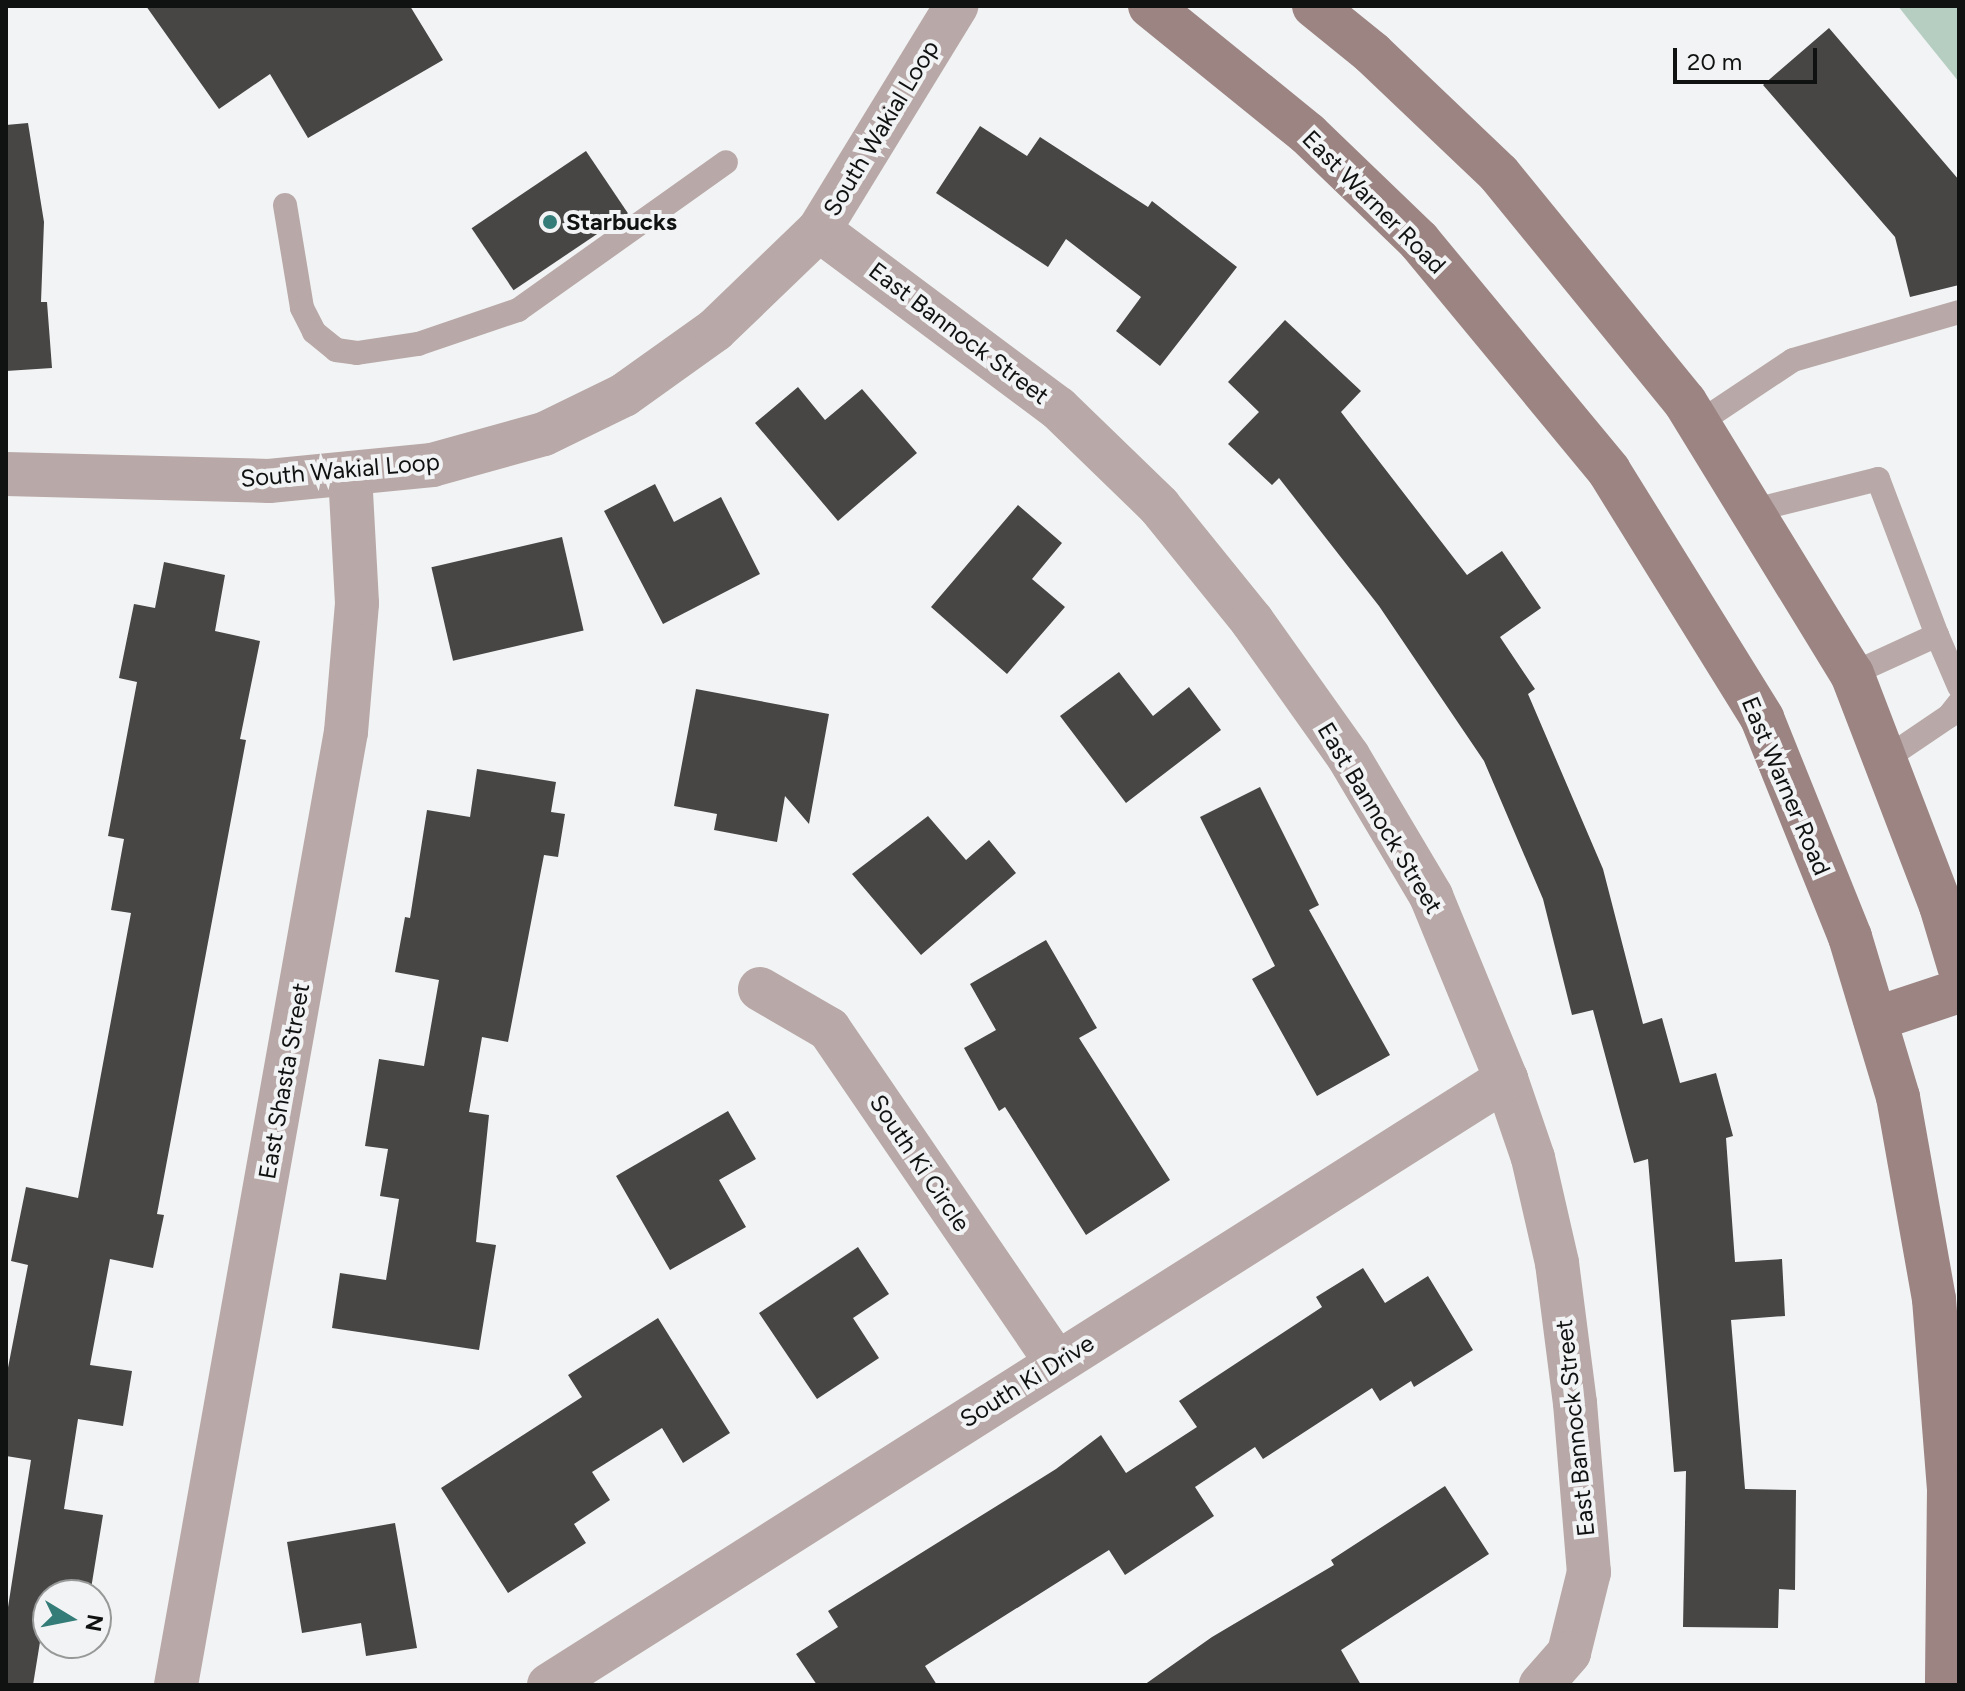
<!DOCTYPE html>
<html>
<head>
<meta charset="utf-8">
<style>
	body { margin:0 }
	#map { position:relative; width:1965px; height:1691px; overflow:hidden; background:#f1f3f4; font-family:Figtree,sans-serif }
	div>[style] { position:absolute }
	.green>* { inset:0; background:#b6cec2 }
	.building>* { inset:0; background:#474645; transform-origin:0 0 }
	.lane>* { height:24px; margin:-12px; padding:0 12px; transform-origin:12px; border-radius:12px; background:#b8a8a7 }
	.street>* { height:44px; margin:-22px; padding:0 22px; transform-origin:22px; border-radius:22px; background:#b8a8a7 }
	.secondary>* { height:44px; margin:-22px; padding:0 22px; transform-origin:22px; border-radius:22px; background:#9c8483 }
	.dots>* { width:22px; height:22px; translate:-50% -50%; box-sizing:border-box; border:4px solid #f1f3f4; border-radius:50% }
	span { translate:-50% -50%; white-space:nowrap; text-align:center; line-height:1.15; -webkit-text-stroke:8px #f1f3f4; paint-order:stroke }
	.street-label { font-size:24px; color:#101111 }
	.poi-label { font-size:24px; color:#101111; font-weight:700 }
	.left { translate:0 -50%; text-align:left }
	.frame { position:absolute; inset:0; border:8px solid #101111; pointer-events:none }
	.north { position:absolute; left:32px; top:1579px; width:80px; height:80px; box-sizing:border-box; background:#f1f3f4; border:2px solid #979999; border-radius:50%; rotate:100deg; font-size:22px; font-weight:700; line-height:32px; text-align:center; color:#101111 }
	.north::after { content:''; display:block; margin:auto; width:28px; height:36px; background:#337c77; clip-path:polygon(50% 0,100% 100%,50% 72%,0 100%) }
	.scale { position:absolute; left:1673px; top:48px; width:144px; height:36px; box-sizing:border-box; border:4px solid #101111; border-top:0; padding-left:10px; font-size:24px; line-height:28px; white-space:nowrap; color:#101111; -webkit-text-stroke:6px #f1f3f4; paint-order:stroke }
</style>
</head>
<body>
<div id="map">
	<div class="green">
		<i style="clip-path:polygon(1898px 6px,1959px 6px,1959px 82px,1909px 20px)"></i>
	</div>
	<div class="building">
		<i style="clip-path:polygon(146px 6px,410px 6px,443px 60px,308px 138px,270px 74px,219px 109px)"></i>
		<i style="clip-path:polygon(1829px 28px,1959px 180px,1959px 285px,1910px 297px,1895px 237px,1763px 85px)"></i>
		<i style="clip-path:polygon(28px 123px,44px 222px,41px 302px,47px 302px,52px 368px,6px 371px,6px 125px)"></i>
		<i style="clip-path:polygon(980px 126px,1027px 156px,1040px 137px,1148px 207px,1152px 201px,1237px 267px,1160px 366px,1116px 331px,1141px 297px,1066px 239px,1048px 267px,936px 193px)"></i>
		<i style="left:586px;top:151px;width:75px;height:138px;rotate:56deg"></i>
		<i style="clip-path:polygon(1285px 320px,1361px 391px,1341px 412px,1467px 575px,1502px 551px,1541px 608px,1500px 637px,1535px 689px,1528px 694px,1603px 869px,1643px 1024px,1662px 1018px,1680px 1083px,1716px 1073px,1733px 1136px,1726px 1138px,1735px 1262px,1782px 1259px,1785px 1316px,1731px 1320px,1745px 1489px,1796px 1490px,1795px 1590px,1779px 1589px,1778px 1628px,1683px 1627px,1686px 1471px,1674px 1472px,1648px 1159px,1634px 1163px,1593px 1010px,1572px 1015px,1543px 899px,1484px 761px,1379px 606px,1279px 478px,1272px 485px,1228px 444px,1259px 412px,1228px 382px)"></i>
		<i style="clip-path:polygon(798px 387px,825px 420px,862px 389px,917px 453px,838px 521px,755px 423px)"></i>
		<i style="clip-path:polygon(655px 484px,674px 522px,721px 497px,760px 574px,663px 624px,604px 511px)"></i>
		<i style="clip-path:polygon(1018px 505px,1062px 543px,1032px 579px,1065px 607px,1007px 674px,931px 607px)"></i>
		<i style="left:562px;top:537px;width:96px;height:134px;rotate:77deg"></i>
		<i style="clip-path:polygon(164px 562px,225px 575px,215px 631px,260px 641px,240px 739px,246px 740px,157px 1214px,164px 1215px,153px 1268px,110px 1259px,90px 1365px,132px 1371px,123px 1426px,78px 1419px,64px 1509px,103px 1515px,90px 1595px,48px 1595px,48px 1643px,82px 1643px,81px 1648px,40px 1642px,33px 1685px,6px 1685px,6px 1620px,31px 1460px,6px 1456px,6px 1378px,28px 1265px,11px 1261px,26px 1187px,78px 1198px,131px 913px,111px 910px,124px 839px,108px 836px,137px 682px,119px 678px,134px 604px,155px 608px)"></i>
		<i style="clip-path:polygon(1119px 672px,1153px 716px,1189px 687px,1221px 730px,1126px 803px,1060px 716px)"></i>
		<i style="clip-path:polygon(696px 689px,829px 714px,809px 824px,785px 796px,777px 842px,714px 830px,717px 814px,674px 806px)"></i>
		<i style="clip-path:polygon(477px 769px,556px 782px,551px 812px,565px 814px,558px 857px,544px 855px,508px 1042px,482px 1037px,469px 1112px,489px 1115px,476px 1242px,496px 1245px,479px 1350px,332px 1328px,340px 1273px,386px 1280px,399px 1199px,380px 1196px,388px 1149px,365px 1146px,379px 1059px,424px 1066px,439px 980px,395px 972px,405px 917px,410px 918px,427px 810px,470px 817px)"></i>
		<i style="clip-path:polygon(1260px 787px,1319px 905px,1309px 910px,1390px 1055px,1317px 1096px,1252px 979px,1275px 966px,1200px 817px)"></i>
		<i style="clip-path:polygon(928px 816px,966px 860px,989px 840px,1016px 873px,921px 955px,852px 874px)"></i>
		<i style="clip-path:polygon(1046px 940px,1097px 1028px,1079px 1038px,1170px 1180px,1086px 1235px,1005px 1107px,999px 1111px,964px 1048px,996px 1030px,970px 984px)"></i>
		<i style="clip-path:polygon(728px 1111px,756px 1159px,719px 1180px,746px 1227px,670px 1270px,616px 1176px)"></i>
		<i style="clip-path:polygon(858px 1247px,889px 1294px,853px 1318px,879px 1358px,817px 1399px,759px 1313px)"></i>
		<i style="clip-path:polygon(1363px 1268px,1385px 1303px,1428px 1276px,1473px 1350px,1414px 1387px,1411px 1381px,1380px 1401px,1372px 1388px,1263px 1459px,1255px 1447px,1195px 1487px,1214px 1516px,1125px 1575px,1109px 1550px,925px 1666px,937px 1685px,817px 1685px,796px 1654px,838px 1627px,828px 1611px,1056px 1469px,1101px 1435px,1126px 1473px,1197px 1427px,1179px 1401px,1322px 1307px,1316px 1297px)"></i>
		<i style="clip-path:polygon(658px 1318px,730px 1433px,683px 1463px,662px 1428px,592px 1472px,610px 1500px,574px 1524px,586px 1543px,508px 1593px,441px 1488px,582px 1397px,568px 1375px)"></i>
		<i style="clip-path:polygon(1445px 1486px,1489px 1554px,1341px 1650px,1361px 1685px,1144px 1685px,1212px 1637px,1334px 1565px,1331px 1560px)"></i>
		<i style="clip-path:polygon(395px 1523px,417px 1648px,366px 1656px,361px 1623px,302px 1633px,287px 1542px)"></i>
	</div>
	<div class="lane">
		<i style="left:285px;top:205px;width:104px;rotate:80.6deg"></i>
		<i style="left:302px;top:308px;width:27px;rotate:63deg"></i>
		<i style="left:314px;top:332px;width:28px;rotate:39deg"></i>
		<i style="left:336px;top:350px;width:21px;rotate:8deg"></i>
		<i style="left:357px;top:353px;width:62px;rotate:-8.4deg"></i>
		<i style="left:418px;top:344px;width:106px;rotate:-18.8deg"></i>
		<i style="left:518px;top:310px;width:255px;rotate:-35.4deg"></i>
		<i style="left:1697px;top:424px;width:115px;rotate:-33.7deg"></i>
		<i style="left:1793px;top:360px;width:173px;rotate:-16.1deg"></i>
		<i style="left:1751px;top:511px;width:131px;rotate:-14.1deg"></i>
		<i style="left:1878px;top:479px;width:167px;rotate:69.3deg"></i>
		<i style="left:1937px;top:635px;width:94px;rotate:155.4deg"></i>
		<i style="left:1937px;top:635px;width:56px;rotate:66.7deg"></i>
		<i style="left:1884px;top:760px;width:78px;rotate:-34.1deg"></i>
		<i style="left:1949px;top:716px;width:16px;rotate:-52deg"></i>
	</div>
	<div class="street">
		<i style="left:819px;top:230px;width:298px;rotate:36.7deg"></i>
		<i style="left:1058px;top:408px;width:141px;rotate:44.1deg"></i>
		<i style="left:1159px;top:506px;width:148px;rotate:51deg"></i>
		<i style="left:1252px;top:621px;width:166px;rotate:54.6deg"></i>
		<i style="left:1348px;top:756px;width:163px;rotate:59.3deg"></i>
		<i style="left:1431px;top:896px;width:198px;rotate:67.7deg"></i>
		<i style="left:1506px;top:1079px;width:83px;rotate:71.1deg"></i>
		<i style="left:1533px;top:1158px;width:108px;rotate:77.1deg"></i>
		<i style="left:1557px;top:1263px;width:141px;rotate:82.7deg"></i>
		<i style="left:1575px;top:1403px;width:170px;rotate:85.3deg"></i>
		<i style="left:1589px;top:1572px;width:83px;rotate:103.9deg"></i>
		<i style="left:1569px;top:1653px;width:43px;rotate:131.2deg"></i>
		<i style="left:6px;top:474px;width:263px;rotate:1.5deg"></i>
		<i style="left:269px;top:481px;width:164px;rotate:-5.6deg"></i>
		<i style="left:432px;top:465px;width:116px;rotate:-15.5deg"></i>
		<i style="left:544px;top:434px;width:89px;rotate:-26deg"></i>
		<i style="left:624px;top:395px;width:112px;rotate:-35.5deg"></i>
		<i style="left:715px;top:330px;width:144px;rotate:-43.9deg"></i>
		<i style="left:819px;top:230px;width:263px;rotate:-58.5deg"></i>
		<i style="left:760px;top:989px;width:80px;rotate:30.1deg"></i>
		<i style="left:829px;top:1029px;width:403px;rotate:55.7deg"></i>
		<i style="left:176px;top:1685px;width:968px;rotate:-79.89deg"></i>
		<i style="left:346px;top:732px;width:129px;rotate:-85.1deg"></i>
		<i style="left:357px;top:603px;width:130px;rotate:-93.1deg"></i>
		<i style="left:549px;top:1685px;width:1133px;rotate:-32.34deg"></i>
	</div>
	<div class="secondary">
		<i style="left:1150px;top:6px;width:203px;rotate:39deg"></i>
		<i style="left:1308px;top:134px;width:154px;rotate:43.9deg"></i>
		<i style="left:1419px;top:241px;width:298px;rotate:50.4deg"></i>
		<i style="left:1609px;top:471px;width:291px;rotate:58.2deg"></i>
		<i style="left:1762px;top:718px;width:236px;rotate:68.1deg"></i>
		<i style="left:1850px;top:937px;width:167px;rotate:73.3deg"></i>
		<i style="left:1898px;top:1097px;width:205px;rotate:79.9deg"></i>
		<i style="left:1934px;top:1299px;width:190px;rotate:85.5deg"></i>
		<i style="left:1949px;top:1488px;width:197px;rotate:90.6deg"></i>
		<i style="left:1314px;top:6px;width:75px;rotate:39deg"></i>
		<i style="left:1372px;top:53px;width:175px;rotate:43.6deg"></i>
		<i style="left:1499px;top:174px;width:294px;rotate:50.8deg"></i>
		<i style="left:1685px;top:402px;width:319px;rotate:58.5deg"></i>
		<i style="left:1852px;top:674px;width:248px;rotate:69deg"></i>
		<i style="left:1941px;top:906px;width:63px;rotate:73.3deg"></i>
		<i style="left:1875px;top:1019px;width:89px;rotate:-18.4deg"></i>
	</div>
	<div class="dots">
		<i style="left:550px;top:222px;background:#337c77"></i>
	</div>
	<div class="street-label">
		<span style="left:881px;top:128px;rotate:-59deg">South Wakial Loop</span>
		<span style="left:1374px;top:202px;rotate:45deg">East Warner Road</span>
		<span style="left:959px;top:333px;rotate:37deg">East Bannock Street</span>
		<span style="left:340px;top:470px;rotate:-5deg">South Wakial Loop</span>
		<span style="left:1786px;top:786px;rotate:67deg">East Warner Road</span>
		<span style="left:1380px;top:818px;rotate:59deg">East Bannock Street</span>
		<span style="left:284px;top:1081px;rotate:-80deg">East Shasta Street</span>
		<span style="left:920px;top:1163px;rotate:56deg">South Ki Circle</span>
		<span style="left:1027px;top:1381px;rotate:-32deg">South Ki Drive</span>
		<span style="left:1575px;top:1428px;rotate:-96deg">East Bannock Street</span>
	</div>
	<div class="poi-label">
		<span class="left" style="left:566px;top:222px">Starbucks</span>
	</div>
	<div class="frame"></div>
	<div class="north">N</div>
	<div class="scale">20 m</div>
</div>
</body>
</html>
